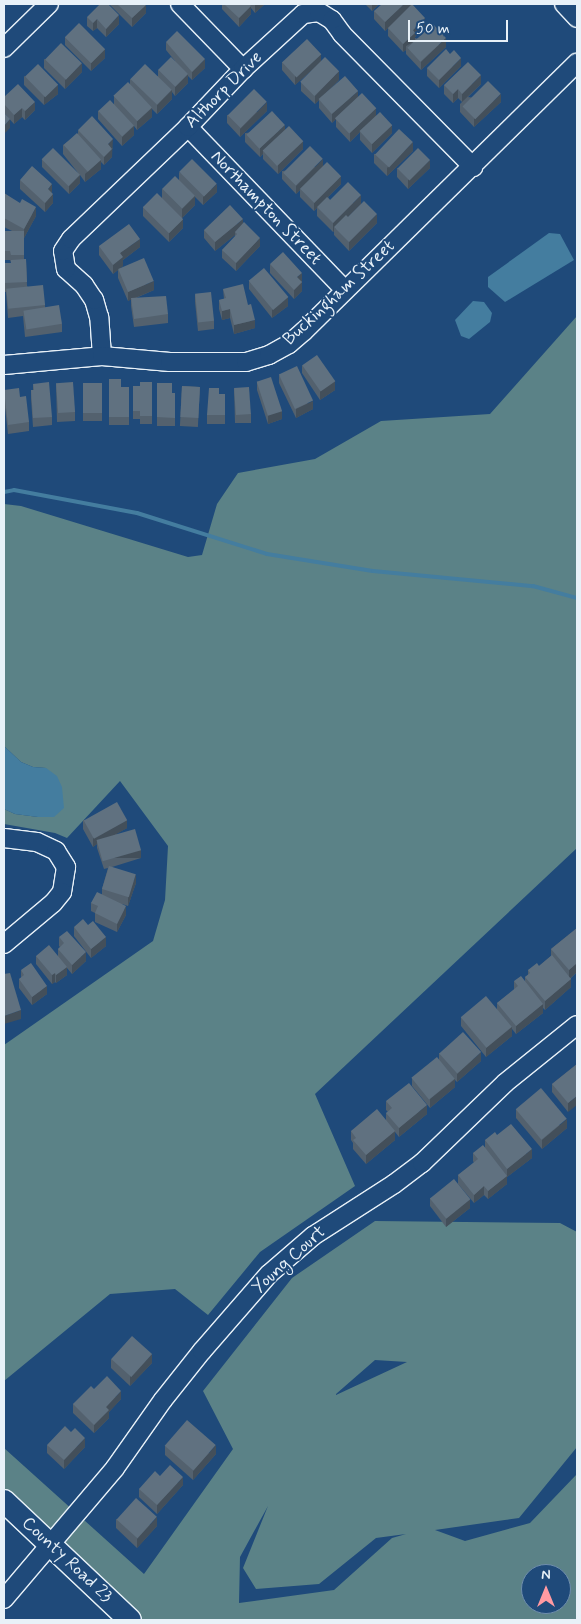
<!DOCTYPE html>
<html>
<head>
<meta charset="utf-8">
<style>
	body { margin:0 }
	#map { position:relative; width:581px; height:1624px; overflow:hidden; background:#1f4a7a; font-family:Mynerve,sans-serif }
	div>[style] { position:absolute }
	.green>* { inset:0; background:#5b8287 }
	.water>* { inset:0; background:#447d9f }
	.stream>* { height:4px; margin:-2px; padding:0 2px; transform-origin:2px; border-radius:2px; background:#447d9f }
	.roads { filter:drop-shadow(1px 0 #e8f1f8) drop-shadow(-1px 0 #e8f1f8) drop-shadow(0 1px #e8f1f8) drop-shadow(0 -1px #e8f1f8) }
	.minor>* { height:18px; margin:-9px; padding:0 9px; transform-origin:9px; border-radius:9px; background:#1f4a7a }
	.major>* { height:22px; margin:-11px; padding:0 11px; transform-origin:11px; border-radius:11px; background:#1f4a7a }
	.wall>* { inset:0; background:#53616e; transform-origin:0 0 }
	.shaded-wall>* { inset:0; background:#434f5a; transform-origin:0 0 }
	.building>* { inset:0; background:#607180; transform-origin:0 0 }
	span { translate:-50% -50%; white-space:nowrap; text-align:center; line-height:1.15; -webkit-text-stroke:4px #1f4a7a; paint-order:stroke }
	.street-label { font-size:18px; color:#e8f1f8 }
	.frame { position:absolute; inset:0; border:5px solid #e8f1f8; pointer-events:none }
	.north { position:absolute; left:521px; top:1564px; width:50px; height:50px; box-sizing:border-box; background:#1f4a7a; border:1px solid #6f8dac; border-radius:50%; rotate:0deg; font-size:14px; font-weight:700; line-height:20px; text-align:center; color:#e8f1f8 }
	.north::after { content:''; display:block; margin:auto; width:18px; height:22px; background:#ff9aa2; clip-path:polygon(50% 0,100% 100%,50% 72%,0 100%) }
	.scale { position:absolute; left:408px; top:20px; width:100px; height:22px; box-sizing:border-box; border:2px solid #e8f1f8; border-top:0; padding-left:6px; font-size:15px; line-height:18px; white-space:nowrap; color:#e8f1f8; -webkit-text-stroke:4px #1f4a7a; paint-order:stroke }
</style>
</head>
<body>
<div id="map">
	<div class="green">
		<i style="clip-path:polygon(577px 316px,577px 848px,315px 1094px,355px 1186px,260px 1252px,208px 1315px,175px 1289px,110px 1294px,4px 1381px,4px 1045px,153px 941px,165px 900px,168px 846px,120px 781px,67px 838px,55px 833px,4px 824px,4px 809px,15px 814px,38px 817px,54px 817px,46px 768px,33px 767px,21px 762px,4px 746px,4px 504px,21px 506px,188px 557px,202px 555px,217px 504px,238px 473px,315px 459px,381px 421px,490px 414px)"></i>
		<i style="clip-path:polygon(evenodd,375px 1221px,560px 1223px,577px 1232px,577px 1447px,519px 1518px,435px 1530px,465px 1541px,530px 1523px,577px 1474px,577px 1620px,112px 1620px,4px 1518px,4px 1448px,144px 1574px,233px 1449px,203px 1391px,292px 1278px,375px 1221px,375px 1360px,407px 1362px,336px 1395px,336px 1394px,375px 1360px,375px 1221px,268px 1506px,243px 1568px,256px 1589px,319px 1584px,376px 1538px,406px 1534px,392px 1538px,334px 1590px,239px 1603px,240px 1557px,268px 1506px,375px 1221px,531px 1574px,561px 1574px,561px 1604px,531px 1604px,531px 1574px)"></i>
	</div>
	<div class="water">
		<i style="clip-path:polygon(549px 233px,560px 234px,574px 260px,505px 302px,488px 287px,488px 277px)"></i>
		<i style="clip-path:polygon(473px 301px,484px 302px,492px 313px,490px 322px,469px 339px,461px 336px,455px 320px)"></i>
		<i style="clip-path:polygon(4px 746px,21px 762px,33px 767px,46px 768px,57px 776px,62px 787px,64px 808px,54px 817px,38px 817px,15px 814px,4px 809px)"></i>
	</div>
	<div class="stream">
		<i style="left:4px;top:492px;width:10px;rotate:-11deg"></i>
		<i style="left:14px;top:490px;width:125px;rotate:10.6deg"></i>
		<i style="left:137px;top:513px;width:136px;rotate:17.5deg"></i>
		<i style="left:267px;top:554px;width:107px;rotate:9.1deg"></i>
		<i style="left:373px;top:571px;width:161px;rotate:5.4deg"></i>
		<i style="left:533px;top:586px;width:46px;rotate:15.3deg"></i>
	</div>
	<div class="roads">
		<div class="minor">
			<i style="left:180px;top:4px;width:91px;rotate:45.9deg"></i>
			<i style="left:564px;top:4px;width:19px;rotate:47deg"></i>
			<i style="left:4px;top:48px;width:63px;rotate:-44.4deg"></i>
			<i style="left:188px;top:127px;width:226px;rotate:46.1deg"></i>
			<i style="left:102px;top:356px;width:39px;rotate:-94deg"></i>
			<i style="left:99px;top:317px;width:18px;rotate:-106deg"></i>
			<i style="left:94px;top:300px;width:18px;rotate:-124deg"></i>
			<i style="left:84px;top:285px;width:24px;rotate:-138deg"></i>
			<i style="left:66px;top:269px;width:18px;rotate:-99deg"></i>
			<i style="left:63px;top:251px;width:14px;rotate:-56deg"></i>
			<i style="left:71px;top:239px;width:162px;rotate:-43.7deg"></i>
			<i style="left:188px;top:127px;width:80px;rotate:-46.5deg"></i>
			<i style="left:243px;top:69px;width:81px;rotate:-42.5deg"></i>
			<i style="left:303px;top:14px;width:16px;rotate:-7deg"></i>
			<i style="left:319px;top:12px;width:15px;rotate:32deg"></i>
			<i style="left:332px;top:20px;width:17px;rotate:54deg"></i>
			<i style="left:342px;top:34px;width:187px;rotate:45.4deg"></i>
			<i style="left:4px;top:365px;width:98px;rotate:-5.2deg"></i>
			<i style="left:102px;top:356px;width:68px;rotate:5deg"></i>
			<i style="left:170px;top:362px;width:76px"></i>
			<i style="left:246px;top:362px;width:24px;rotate:-17deg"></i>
			<i style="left:269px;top:355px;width:23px;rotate:-29deg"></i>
			<i style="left:289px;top:344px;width:20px;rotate:-41deg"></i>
			<i style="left:304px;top:331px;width:383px;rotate:-44.5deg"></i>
			<i style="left:4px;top:838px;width:33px;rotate:7deg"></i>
			<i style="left:37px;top:842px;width:21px;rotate:25deg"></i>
			<i style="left:56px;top:851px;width:19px;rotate:58deg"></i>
			<i style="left:66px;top:867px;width:25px;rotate:99deg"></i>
			<i style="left:62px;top:892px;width:14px;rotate:129deg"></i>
			<i style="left:53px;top:903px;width:64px;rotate:140.1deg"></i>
			<i style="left:4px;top:1599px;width:172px;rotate:-49.7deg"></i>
			<i style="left:115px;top:1468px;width:83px;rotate:-54.8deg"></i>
			<i style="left:163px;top:1400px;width:63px;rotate:-51.5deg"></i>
			<i style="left:202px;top:1351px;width:102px;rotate:-49deg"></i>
			<i style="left:269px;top:1274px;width:58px;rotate:-40.8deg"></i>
			<i style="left:313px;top:1236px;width:96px;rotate:-32.7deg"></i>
			<i style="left:394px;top:1184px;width:35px;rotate:-37deg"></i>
			<i style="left:422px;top:1163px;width:115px;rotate:-43.9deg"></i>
			<i style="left:505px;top:1083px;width:92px;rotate:-38.9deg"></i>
		</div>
		<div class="major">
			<i style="left:4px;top:1501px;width:173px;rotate:43.4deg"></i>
		</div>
	</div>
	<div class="wall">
		<i style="clip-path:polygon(110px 4px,144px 4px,146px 13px,132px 27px,110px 5px)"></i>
		<i style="clip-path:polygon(222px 4px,265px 4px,255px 13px,251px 8px,251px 14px,239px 27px,222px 9px)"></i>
		<i style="clip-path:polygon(365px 4px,379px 4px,372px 11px)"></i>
		<i style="clip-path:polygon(411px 4px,411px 6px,425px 27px,415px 37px,415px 38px,446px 47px,421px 70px,406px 54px,406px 50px,403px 52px,388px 36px,388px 28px,385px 31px,374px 19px,374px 11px)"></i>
		<i style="clip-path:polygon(87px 17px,119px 24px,106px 37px,97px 28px,93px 31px,87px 26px)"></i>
		<i style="clip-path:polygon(65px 37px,105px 58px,91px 71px,65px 45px)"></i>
		<i style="clip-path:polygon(166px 42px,205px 68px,192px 80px,188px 76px,188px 83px,175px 96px,172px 92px,172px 99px,157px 114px,152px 109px,152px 117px,137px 130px,134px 126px,134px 135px,122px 146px,98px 119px,98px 111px,114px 104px,114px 96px,130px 85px,130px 79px,158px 76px,158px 70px,175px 61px,166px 50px)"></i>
		<i style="clip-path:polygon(44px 59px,82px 72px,65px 89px,44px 68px)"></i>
		<i style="clip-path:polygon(282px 62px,321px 62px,339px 80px,324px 95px,358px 98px,392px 133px,372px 153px,360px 140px,360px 132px,350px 142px,336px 127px,336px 119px,332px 123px,319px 108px,319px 100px,315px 104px,301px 91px,301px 82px,318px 65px,295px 85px,282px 70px)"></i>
		<i style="clip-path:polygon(461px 66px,439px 88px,427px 76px,427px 68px)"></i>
		<i style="clip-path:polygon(24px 76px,58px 94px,44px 105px,24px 85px)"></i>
		<i style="clip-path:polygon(481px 84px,468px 97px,501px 102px,474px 127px,460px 112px,460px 104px,462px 102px,458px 98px,453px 103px,444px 94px,444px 85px)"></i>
		<i style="clip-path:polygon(4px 97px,35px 110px,25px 120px,22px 117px,14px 124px,4px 113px)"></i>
		<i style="clip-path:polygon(267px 111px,240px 137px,227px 123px,227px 115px)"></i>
		<i style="clip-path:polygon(78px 130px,113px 148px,112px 149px,112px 157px,104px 165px,101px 162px,101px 169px,85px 182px,80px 175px,80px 183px,69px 194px,42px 167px,42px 159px,78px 173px,63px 154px,63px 145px,78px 134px)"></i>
		<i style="clip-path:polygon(285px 130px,303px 149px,278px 174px,263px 159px,263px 154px,260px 157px,245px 142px,245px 133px)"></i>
		<i style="clip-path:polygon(413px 151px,387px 176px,374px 163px,374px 154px)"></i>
		<i style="clip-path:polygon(323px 166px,341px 184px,328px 197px,330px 200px,361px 204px,348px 217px,377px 223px,349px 251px,334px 235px,334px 231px,333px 232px,317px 216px,317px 208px,314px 211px,300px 197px,300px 190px,296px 194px,282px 179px,282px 171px)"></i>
		<i style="clip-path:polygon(397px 168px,430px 168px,408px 189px,397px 177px)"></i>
		<i style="clip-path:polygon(179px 172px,217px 192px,203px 205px,195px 197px,195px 205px,182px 218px,183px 228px,169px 242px,143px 216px,143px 207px,162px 198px,162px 189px,179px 180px)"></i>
		<i style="clip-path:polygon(20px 180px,52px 193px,53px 203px,45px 212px,20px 189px)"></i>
		<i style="clip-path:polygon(4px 193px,36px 216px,24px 238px,24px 259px,26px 259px,27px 286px,45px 305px,45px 307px,62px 324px,62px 332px,25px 337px,23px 316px,8px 318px,6px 292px,4px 292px,4px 263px,11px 263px,10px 260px,4px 260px,4px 231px,12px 231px,4px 227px)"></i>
		<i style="clip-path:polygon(243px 223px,260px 246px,236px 271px,222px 258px,222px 250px,235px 237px,235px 235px,215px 251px,204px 238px,204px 230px)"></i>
		<i style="clip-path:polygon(99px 246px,140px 247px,123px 260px,123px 266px,120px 268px,154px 290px,136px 298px,168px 314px,168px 323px,134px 327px,131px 306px,131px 299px,128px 301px,118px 278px,118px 270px,113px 274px,99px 255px)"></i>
		<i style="clip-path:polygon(270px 264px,302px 281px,302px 291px,294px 299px,270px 273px)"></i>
		<i style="clip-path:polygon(249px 281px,288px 306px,272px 318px,249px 289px)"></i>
		<i style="clip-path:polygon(223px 289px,255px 328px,234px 334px,230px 318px,222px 320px,219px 309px,219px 300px,224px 299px)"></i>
		<i style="clip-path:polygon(195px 294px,214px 321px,214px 329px,198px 331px,195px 302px)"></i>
		<i style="clip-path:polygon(302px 365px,335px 390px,320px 400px,302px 373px)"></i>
		<i style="clip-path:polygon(279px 375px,313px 409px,296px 418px,279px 383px)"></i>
		<i style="clip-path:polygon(109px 379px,121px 387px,129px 387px,129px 425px,109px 425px)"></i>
		<i style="clip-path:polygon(257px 381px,282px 419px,268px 424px,257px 390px)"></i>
		<i style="clip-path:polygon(152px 382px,152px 424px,140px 424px,140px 419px,133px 419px,133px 386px,140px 386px)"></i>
		<i style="clip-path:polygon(56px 383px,75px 412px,75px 421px,57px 422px)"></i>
		<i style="left:83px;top:383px;width:19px;height:38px"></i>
		<i style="clip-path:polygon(157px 383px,172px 393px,175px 393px,175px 426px,157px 426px)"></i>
		<i style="clip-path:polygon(33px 384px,52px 417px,52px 425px,33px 427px,31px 399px,31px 390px,33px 390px)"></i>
		<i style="left:182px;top:386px;width:18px;height:40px;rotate:3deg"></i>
		<i style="clip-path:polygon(234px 388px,251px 414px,251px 423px,235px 423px)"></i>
		<i style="clip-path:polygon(4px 390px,20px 397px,29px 422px,29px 431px,8px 434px,4px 399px)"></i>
		<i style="clip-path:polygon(219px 394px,225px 394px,225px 424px,207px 424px,207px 415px)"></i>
		<i style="clip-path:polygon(83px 820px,127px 828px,116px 834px,141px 858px,112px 867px,136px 883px,128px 906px,122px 904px,126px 915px,117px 932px,95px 922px,95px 913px,91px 911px,91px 903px,102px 894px,102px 889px,108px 868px,104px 869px,97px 848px,97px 844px,93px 847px,83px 829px)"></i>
		<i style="clip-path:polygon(74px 927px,106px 946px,91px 958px,74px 936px)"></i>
		<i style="clip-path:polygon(577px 928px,577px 972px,571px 978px,571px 987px,545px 1010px,543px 1008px,543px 1013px,516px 1034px,512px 1029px,512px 1036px,486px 1057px,461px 1026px,461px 1017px,497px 1010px,497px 1003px,514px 990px,514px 981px,525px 982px,525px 977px,528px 975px,528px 970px,539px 966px,551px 956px,551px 949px)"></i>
		<i style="clip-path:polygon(59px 937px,86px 961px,72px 974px,67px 968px,67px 975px,56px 983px,55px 982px,52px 984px,36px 964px,36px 956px,58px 956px,58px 949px,60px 947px,59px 946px)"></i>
		<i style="clip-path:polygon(21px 970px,47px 994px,32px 1005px,19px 988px,19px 979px,21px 978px)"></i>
		<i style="clip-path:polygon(439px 1053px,481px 1061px,457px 1082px,455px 1080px,455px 1087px,430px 1108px,412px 1086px,412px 1078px,439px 1060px)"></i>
		<i style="clip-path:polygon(577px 1064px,568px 1112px,552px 1092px,552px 1084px)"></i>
		<i style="clip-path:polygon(386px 1101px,427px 1114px,399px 1137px,395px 1132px,395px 1140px,366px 1164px,353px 1149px,353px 1143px,351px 1140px,351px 1131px,386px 1120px,386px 1113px,388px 1112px,386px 1110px)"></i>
		<i style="clip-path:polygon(516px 1109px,567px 1128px,542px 1149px,516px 1118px)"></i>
		<i style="clip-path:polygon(497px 1135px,532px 1158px,507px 1177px,507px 1184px,488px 1199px,484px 1195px,474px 1203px,458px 1184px,458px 1175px,474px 1163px,473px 1161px,473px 1153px,485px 1147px,485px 1140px)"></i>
		<i style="clip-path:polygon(430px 1198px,470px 1208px,446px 1227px,430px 1206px)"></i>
		<i style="clip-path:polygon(111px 1359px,152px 1363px,130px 1386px,111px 1368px)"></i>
		<i style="clip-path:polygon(94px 1389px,121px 1399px,109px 1412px,109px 1418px,94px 1433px,73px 1413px,73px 1404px)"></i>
		<i style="clip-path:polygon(47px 1445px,85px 1447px,64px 1469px,47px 1453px)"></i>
		<i style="clip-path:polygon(165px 1446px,216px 1454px,193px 1480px,165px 1455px)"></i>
		<i style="clip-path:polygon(160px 1476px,183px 1485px,157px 1514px,139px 1497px,139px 1489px)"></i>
		<i style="clip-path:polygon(116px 1519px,157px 1526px,137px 1548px,116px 1528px)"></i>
	</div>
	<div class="shaded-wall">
		<i style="clip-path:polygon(255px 4px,265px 4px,255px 13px)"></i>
		<i style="clip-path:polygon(372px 4px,379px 4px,372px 11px)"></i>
		<i style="clip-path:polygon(404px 4px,411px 4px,411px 6px,385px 31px,385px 22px)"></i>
		<i style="clip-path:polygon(146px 5px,146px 13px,132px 27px,132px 18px)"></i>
		<i style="clip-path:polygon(251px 6px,251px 14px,239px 27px,239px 18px)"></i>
		<i style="clip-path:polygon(119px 15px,119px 24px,106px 37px,106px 29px)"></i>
		<i style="clip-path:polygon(425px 18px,425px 27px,415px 37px,415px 41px,406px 46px,406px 50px,403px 52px,403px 44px,413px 30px)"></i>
		<i style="clip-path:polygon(97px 19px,97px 28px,93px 31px,93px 23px)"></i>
		<i style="clip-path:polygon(446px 38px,446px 47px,421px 70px,421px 62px)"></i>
		<i style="clip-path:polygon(105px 49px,105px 58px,91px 71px,91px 63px)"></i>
		<i style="clip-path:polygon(321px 54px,321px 62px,295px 85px,295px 76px)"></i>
		<i style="clip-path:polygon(461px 58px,461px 66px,439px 88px,439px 80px)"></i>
		<i style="clip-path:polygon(205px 59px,205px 68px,192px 80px,192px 72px)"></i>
		<i style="clip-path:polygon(82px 63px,82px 72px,65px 89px,65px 80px)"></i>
		<i style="clip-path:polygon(339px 71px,339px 80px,315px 104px,315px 96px)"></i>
		<i style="clip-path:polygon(188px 74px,188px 83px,175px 96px,175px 87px)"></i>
		<i style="clip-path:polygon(481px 75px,481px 84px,462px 102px,462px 94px)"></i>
		<i style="clip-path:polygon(58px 85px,58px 94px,44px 105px,44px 97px)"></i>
		<i style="clip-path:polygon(458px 89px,458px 98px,453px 103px,453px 94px)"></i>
		<i style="clip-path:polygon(172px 90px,172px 99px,157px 114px,157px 105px)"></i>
		<i style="clip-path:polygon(358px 91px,358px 99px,332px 123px,332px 114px)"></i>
		<i style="clip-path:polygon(501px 94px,501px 102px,474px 127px,474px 119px)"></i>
		<i style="clip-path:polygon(35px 102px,35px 110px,25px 120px,25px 111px)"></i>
		<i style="clip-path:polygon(267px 102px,267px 111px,240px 137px,240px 129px)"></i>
		<i style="clip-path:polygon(22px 108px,22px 117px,14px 124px,14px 115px)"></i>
		<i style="clip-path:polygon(152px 108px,152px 117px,137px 130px,137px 121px)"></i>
		<i style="clip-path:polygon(376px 108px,376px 116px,350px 142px,350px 133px)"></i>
		<i style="clip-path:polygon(10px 119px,10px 128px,4px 134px,4px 126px)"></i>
		<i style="clip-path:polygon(285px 125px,285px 133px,263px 151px,263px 154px,260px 157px,260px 148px)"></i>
		<i style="clip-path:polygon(392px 125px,392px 133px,372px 153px,372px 144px)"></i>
		<i style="clip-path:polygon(134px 126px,134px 135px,122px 146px,122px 137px)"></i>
		<i style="clip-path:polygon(113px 139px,112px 157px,104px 165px,104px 157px,108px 144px)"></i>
		<i style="clip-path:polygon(303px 141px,303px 149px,278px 174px,278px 165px)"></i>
		<i style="clip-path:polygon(413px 142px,413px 151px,387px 176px,387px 168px)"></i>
		<i style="clip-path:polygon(323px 159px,323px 168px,300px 189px,300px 190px,296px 194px,296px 186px)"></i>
		<i style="clip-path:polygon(101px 160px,101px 169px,85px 182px,85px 174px)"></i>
		<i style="clip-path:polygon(430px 160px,430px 168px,408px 189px,408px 180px)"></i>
		<i style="clip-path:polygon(80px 175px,80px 183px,69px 194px,69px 186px)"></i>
		<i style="clip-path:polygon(341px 176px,341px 184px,314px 211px,314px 202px)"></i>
		<i style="clip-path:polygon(52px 184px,52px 192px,48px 198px,48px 189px)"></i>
		<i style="clip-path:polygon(217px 184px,217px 192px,203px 205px,203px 197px)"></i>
		<i style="clip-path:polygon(53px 194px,53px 203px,45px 212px,45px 203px)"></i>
		<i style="clip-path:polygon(361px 195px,361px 204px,336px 229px,334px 227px,334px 231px,333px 232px,333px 223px)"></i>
		<i style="clip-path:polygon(195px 196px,195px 205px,182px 218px,182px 209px)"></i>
		<i style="clip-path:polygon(36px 207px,36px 216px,24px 238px,24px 229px)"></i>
		<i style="clip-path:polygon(377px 214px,377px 223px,349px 251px,349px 242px)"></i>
		<i style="clip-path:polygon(183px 219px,183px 228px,169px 242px,169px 233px)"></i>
		<i style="clip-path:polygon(243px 219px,243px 228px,235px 232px,235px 235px,215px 251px,215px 242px)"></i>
		<i style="clip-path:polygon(260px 238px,260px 246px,236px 271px,236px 263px)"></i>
		<i style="clip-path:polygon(140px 239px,140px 247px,123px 260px,123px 266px,113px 274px,113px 265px,120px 253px)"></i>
		<i style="clip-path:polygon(302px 273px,302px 281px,297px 286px,297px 277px)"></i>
		<i style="clip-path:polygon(154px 281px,154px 290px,128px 301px,128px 292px)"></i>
		<i style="clip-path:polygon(302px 282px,302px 291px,294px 299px,294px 290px)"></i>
		<i style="clip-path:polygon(288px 297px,288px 306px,272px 318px,272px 310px)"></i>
		<i style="clip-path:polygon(230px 309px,230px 318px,222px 320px,222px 311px)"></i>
		<i style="clip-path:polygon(255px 320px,255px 328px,234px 334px,234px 325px)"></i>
		<i style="clip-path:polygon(335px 381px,335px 390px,320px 400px,320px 391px)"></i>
		<i style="clip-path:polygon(313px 401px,313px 409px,296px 418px,296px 409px)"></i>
		<i style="clip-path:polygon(282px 411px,282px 419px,268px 424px,268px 415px)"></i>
		<i style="clip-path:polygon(127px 820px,127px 828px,99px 844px,97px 840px,97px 844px,93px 847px,93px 838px)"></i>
		<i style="left:141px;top:850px;width:8px;height:39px;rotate:90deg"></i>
		<i style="clip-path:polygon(136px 874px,136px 883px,128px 906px,128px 897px)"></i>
		<i style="clip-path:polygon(126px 906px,126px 915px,117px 932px,117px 924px)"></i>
		<i style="clip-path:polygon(106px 937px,106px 946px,91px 958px,91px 949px)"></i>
		<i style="clip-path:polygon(86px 952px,86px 961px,72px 974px,72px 965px)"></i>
		<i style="clip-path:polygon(577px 963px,577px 972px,569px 979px,569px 970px)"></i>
		<i style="clip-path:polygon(67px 967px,67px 975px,56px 983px,56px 975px)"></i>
		<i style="clip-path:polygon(55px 973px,55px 982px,52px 984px,52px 975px)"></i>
		<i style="clip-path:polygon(571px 979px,571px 987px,545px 1010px,545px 1001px)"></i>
		<i style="clip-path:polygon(47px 986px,47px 994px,32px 1005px,32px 997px)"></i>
		<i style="clip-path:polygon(543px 1004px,543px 1013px,516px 1034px,516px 1026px)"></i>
		<i style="clip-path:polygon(21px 1010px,21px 1019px,4px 1024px,4px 1016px)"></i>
		<i style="clip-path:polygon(512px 1027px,512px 1036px,486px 1057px,486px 1048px)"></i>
		<i style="clip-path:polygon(481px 1052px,481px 1061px,457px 1082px,457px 1074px)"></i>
		<i style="clip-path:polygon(455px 1079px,455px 1087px,430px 1108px,430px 1099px)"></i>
		<i style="clip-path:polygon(577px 1096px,577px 1105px,568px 1112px,568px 1103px)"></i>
		<i style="clip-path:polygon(427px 1105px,427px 1114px,399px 1137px,399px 1128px)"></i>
		<i style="clip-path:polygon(567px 1119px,567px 1128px,542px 1149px,542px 1140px)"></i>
		<i style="clip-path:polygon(395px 1131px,395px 1140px,366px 1164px,366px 1155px)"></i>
		<i style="clip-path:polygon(532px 1149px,532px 1158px,507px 1177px,507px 1184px,488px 1199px,488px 1191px,507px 1176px,507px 1169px)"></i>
		<i style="clip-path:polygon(484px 1186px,484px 1195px,474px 1203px,474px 1195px)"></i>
		<i style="clip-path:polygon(470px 1199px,470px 1208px,446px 1227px,446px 1218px)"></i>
		<i style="clip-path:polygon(152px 1354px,152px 1363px,130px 1386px,130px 1377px)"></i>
		<i style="clip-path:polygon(121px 1391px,121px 1399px,109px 1412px,109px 1418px,94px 1433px,94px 1425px,106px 1407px)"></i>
		<i style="clip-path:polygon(85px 1438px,85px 1447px,64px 1469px,64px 1460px)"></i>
		<i style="clip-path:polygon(216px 1445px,216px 1454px,193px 1480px,193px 1471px)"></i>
		<i style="clip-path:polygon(183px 1477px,183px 1485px,157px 1514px,157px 1505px)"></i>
		<i style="clip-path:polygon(157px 1517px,157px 1526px,137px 1548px,137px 1539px)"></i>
	</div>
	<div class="building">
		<i style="clip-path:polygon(100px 4px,108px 4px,119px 15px,106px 29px,97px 19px,93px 23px,87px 17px)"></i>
		<i style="clip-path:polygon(117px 4px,144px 4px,146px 5px,132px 18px)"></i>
		<i style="clip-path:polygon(224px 4px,249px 4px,251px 6px,239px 18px)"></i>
		<i style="clip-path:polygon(382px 4px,404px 4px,385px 22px,374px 11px)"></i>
		<i style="clip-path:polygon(412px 4px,425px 18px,413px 30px,415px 33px,403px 44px,388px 28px)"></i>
		<i style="left:79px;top:23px;width:37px;height:20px;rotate:45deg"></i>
		<i style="left:433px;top:24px;width:19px;height:35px;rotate:47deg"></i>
		<i style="clip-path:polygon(177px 31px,205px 59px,192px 72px,166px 42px)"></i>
		<i style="left:307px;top:39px;width:21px;height:34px;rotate:47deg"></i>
		<i style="left:61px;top:43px;width:29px;height:23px;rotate:44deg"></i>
		<i style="clip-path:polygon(446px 49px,450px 54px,454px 50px,461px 58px,439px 80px,427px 68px)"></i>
		<i style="left:171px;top:57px;width:24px;height:18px;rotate:45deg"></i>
		<i style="left:325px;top:57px;width:20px;height:35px;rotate:45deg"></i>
		<i style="clip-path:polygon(468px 62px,481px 75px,462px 94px,458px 89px,453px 94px,444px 85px)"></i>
		<i style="left:38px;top:64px;width:29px;height:18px;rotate:46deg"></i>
		<i style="left:145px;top:64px;width:37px;height:21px;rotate:44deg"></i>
		<i style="left:345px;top:76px;width:20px;height:35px;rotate:49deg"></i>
		<i style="left:488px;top:81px;width:18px;height:36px;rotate:45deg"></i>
		<i style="left:128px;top:82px;width:35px;height:20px;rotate:47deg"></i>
		<i style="clip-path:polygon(18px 84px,35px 102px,25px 111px,22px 108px,14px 115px,4px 104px,4px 97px)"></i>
		<i style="left:254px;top:89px;width:18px;height:37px;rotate:45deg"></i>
		<i style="left:362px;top:93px;width:21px;height:37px;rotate:47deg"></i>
		<i style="left:110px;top:100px;width:35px;height:16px;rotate:47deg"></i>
		<i style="left:272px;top:111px;width:19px;height:35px;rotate:47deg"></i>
		<i style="left:380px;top:112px;width:18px;height:28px;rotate:47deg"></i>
		<i style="clip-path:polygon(4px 113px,10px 119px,4px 126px)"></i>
		<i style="clip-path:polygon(92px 116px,113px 139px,108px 144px,112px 149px,104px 157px,78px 130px)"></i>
		<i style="left:289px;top:126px;width:21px;height:36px;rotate:47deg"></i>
		<i style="left:399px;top:129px;width:19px;height:35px;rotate:43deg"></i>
		<i style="left:77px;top:133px;width:36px;height:18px;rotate:48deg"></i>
		<i style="left:310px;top:146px;width:18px;height:38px;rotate:45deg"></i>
		<i style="left:53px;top:148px;width:38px;height:16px;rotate:45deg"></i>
		<i style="left:418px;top:148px;width:17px;height:29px;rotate:45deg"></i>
		<i style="left:192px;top:159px;width:35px;height:18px;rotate:45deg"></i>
		<i style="left:327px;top:162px;width:20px;height:38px;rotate:45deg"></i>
		<i style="clip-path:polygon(32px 166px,52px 184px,48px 189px,53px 194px,45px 203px,20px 180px)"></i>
		<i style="left:175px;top:176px;width:28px;height:18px;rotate:45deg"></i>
		<i style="clip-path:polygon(348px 182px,361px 195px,333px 223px,317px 207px,327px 197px,330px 200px)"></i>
		<i style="clip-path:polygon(4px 193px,20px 203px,22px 199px,36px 207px,24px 229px,4px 218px)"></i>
		<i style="left:157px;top:193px;width:37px;height:20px;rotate:45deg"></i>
		<i style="clip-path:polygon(364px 201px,377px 214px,349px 242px,334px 227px,346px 215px,348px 217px)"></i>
		<i style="clip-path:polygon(230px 205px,243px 219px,215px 242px,204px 230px)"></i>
		<i style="clip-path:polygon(244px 222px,260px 238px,236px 263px,222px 250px,237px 234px,235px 232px)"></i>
		<i style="clip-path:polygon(129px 224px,140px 239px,120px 253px,123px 257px,113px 265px,99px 246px)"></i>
		<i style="clip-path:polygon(4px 231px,24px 231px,24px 255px,11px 255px,10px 251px,4px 251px)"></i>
		<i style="clip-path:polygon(283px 252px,302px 273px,297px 277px,302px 282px,294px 290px,270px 264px)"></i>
		<i style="left:144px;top:258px;width:25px;height:28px;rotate:67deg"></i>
		<i style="clip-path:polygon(26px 259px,27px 282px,4px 283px,4px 263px,11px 263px,11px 260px)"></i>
		<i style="left:264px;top:268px;width:38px;height:20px;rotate:50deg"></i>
		<i style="clip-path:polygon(243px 284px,248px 305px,251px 304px,255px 320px,234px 325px,230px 309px,222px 311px,219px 300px,226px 298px,223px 289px)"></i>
		<i style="left:43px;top:285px;width:20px;height:37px;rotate:84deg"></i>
		<i style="left:211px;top:292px;width:29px;height:16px;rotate:84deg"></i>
		<i style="clip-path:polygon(166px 296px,168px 314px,134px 319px,131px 298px)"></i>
		<i style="left:59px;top:305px;width:19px;height:36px;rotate:81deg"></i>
		<i style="left:317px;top:355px;width:32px;height:18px;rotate:55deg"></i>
		<i style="left:297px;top:366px;width:38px;height:20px;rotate:65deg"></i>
		<i style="left:271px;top:377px;width:36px;height:15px;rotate:72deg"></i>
		<i style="clip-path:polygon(109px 379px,121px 379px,121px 387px,129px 387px,129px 417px,109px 417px)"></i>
		<i style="clip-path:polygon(49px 382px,52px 417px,33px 418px,31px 390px,34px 390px,33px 384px)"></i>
		<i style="left:73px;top:382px;width:30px;height:17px;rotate:86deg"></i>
		<i style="clip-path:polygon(140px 382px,152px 382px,152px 416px,140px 416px,140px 411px,133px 411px,133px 386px,140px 386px)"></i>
		<i style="left:83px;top:383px;width:19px;height:30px"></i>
		<i style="clip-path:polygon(157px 383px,172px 383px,172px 393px,175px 393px,175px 418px,157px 417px)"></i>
		<i style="left:182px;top:386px;width:18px;height:31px;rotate:3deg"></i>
		<i style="left:249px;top:387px;width:27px;height:15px;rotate:86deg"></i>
		<i style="clip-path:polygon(19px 388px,20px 397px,26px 396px,29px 422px,8px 425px,4px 390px)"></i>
		<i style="clip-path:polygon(209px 388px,219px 388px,219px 394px,225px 394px,225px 415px,207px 415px)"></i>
		<i style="left:117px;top:802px;width:21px;height:38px;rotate:61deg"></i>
		<i style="left:135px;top:829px;width:22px;height:40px;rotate:74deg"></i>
		<i style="left:109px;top:866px;width:28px;height:24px;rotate:17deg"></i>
		<i style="clip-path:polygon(97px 892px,126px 906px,117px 924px,95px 913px,98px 906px,91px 903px)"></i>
		<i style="clip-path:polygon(83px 919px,88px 925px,93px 921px,106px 937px,91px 949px,74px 927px)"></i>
		<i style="clip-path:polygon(577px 928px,577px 963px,569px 970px,551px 949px)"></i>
		<i style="clip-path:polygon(67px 931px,86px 952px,72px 965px,58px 949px,64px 943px,59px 937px)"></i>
		<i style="clip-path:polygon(49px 945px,67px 967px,56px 975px,55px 973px,52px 975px,36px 956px)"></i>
		<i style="clip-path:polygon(552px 955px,571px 979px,545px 1001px,525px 977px,530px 973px,528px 970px,537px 963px,539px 966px)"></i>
		<i style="clip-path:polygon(31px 963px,47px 986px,32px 997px,19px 979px,24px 975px,21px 970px)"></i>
		<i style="clip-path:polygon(10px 973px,21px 1010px,4px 1016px,4px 974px)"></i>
		<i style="clip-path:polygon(521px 976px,543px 1004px,516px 1026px,497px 1003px,518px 986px,514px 981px)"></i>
		<i style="left:486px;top:996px;width:40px;height:33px;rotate:50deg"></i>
		<i style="left:463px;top:1032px;width:27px;height:32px;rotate:48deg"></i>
		<i style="left:437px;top:1057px;width:28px;height:33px;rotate:51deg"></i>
		<i style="clip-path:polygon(577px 1064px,577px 1096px,568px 1103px,552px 1084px)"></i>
		<i style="clip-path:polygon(409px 1083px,427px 1105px,399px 1128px,386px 1113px,392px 1108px,386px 1101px)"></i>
		<i style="left:541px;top:1088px;width:40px;height:33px;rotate:50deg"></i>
		<i style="clip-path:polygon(377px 1109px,395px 1131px,366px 1155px,353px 1140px,356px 1138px,351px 1131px)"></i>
		<i style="clip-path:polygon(511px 1124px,532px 1149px,507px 1169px,485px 1140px,495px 1132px,497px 1135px)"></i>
		<i style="clip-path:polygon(483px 1145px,507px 1176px,488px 1191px,484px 1186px,474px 1195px,458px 1175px,478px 1159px,473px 1153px)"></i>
		<i style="left:454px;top:1179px;width:26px;height:31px;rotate:51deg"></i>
		<i style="left:132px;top:1336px;width:27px;height:31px;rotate:42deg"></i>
		<i style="clip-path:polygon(107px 1376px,121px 1391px,106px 1407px,109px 1410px,94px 1425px,73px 1404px,91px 1386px,94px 1389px)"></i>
		<i style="left:187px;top:1420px;width:38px;height:34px;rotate:41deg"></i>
		<i style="clip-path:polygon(65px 1426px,71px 1432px,75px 1428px,85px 1438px,64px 1460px,47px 1445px)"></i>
		<i style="clip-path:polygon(170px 1465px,183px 1477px,157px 1505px,139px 1489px,155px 1471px,160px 1476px)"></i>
		<i style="left:136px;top:1498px;width:28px;height:29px;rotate:42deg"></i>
	</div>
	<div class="street-label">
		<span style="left:224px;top:90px;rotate:-45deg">Althorp Drive</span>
		<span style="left:266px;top:208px;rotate:46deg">Northampton Street</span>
		<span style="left:339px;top:293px;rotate:-43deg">Buckingham Street</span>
		<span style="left:289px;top:1260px;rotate:-42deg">Young Court</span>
		<span style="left:67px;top:1560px;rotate:43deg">County Road 23</span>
	</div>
	<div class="frame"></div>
	<div class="north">N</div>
	<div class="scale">50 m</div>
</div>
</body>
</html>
